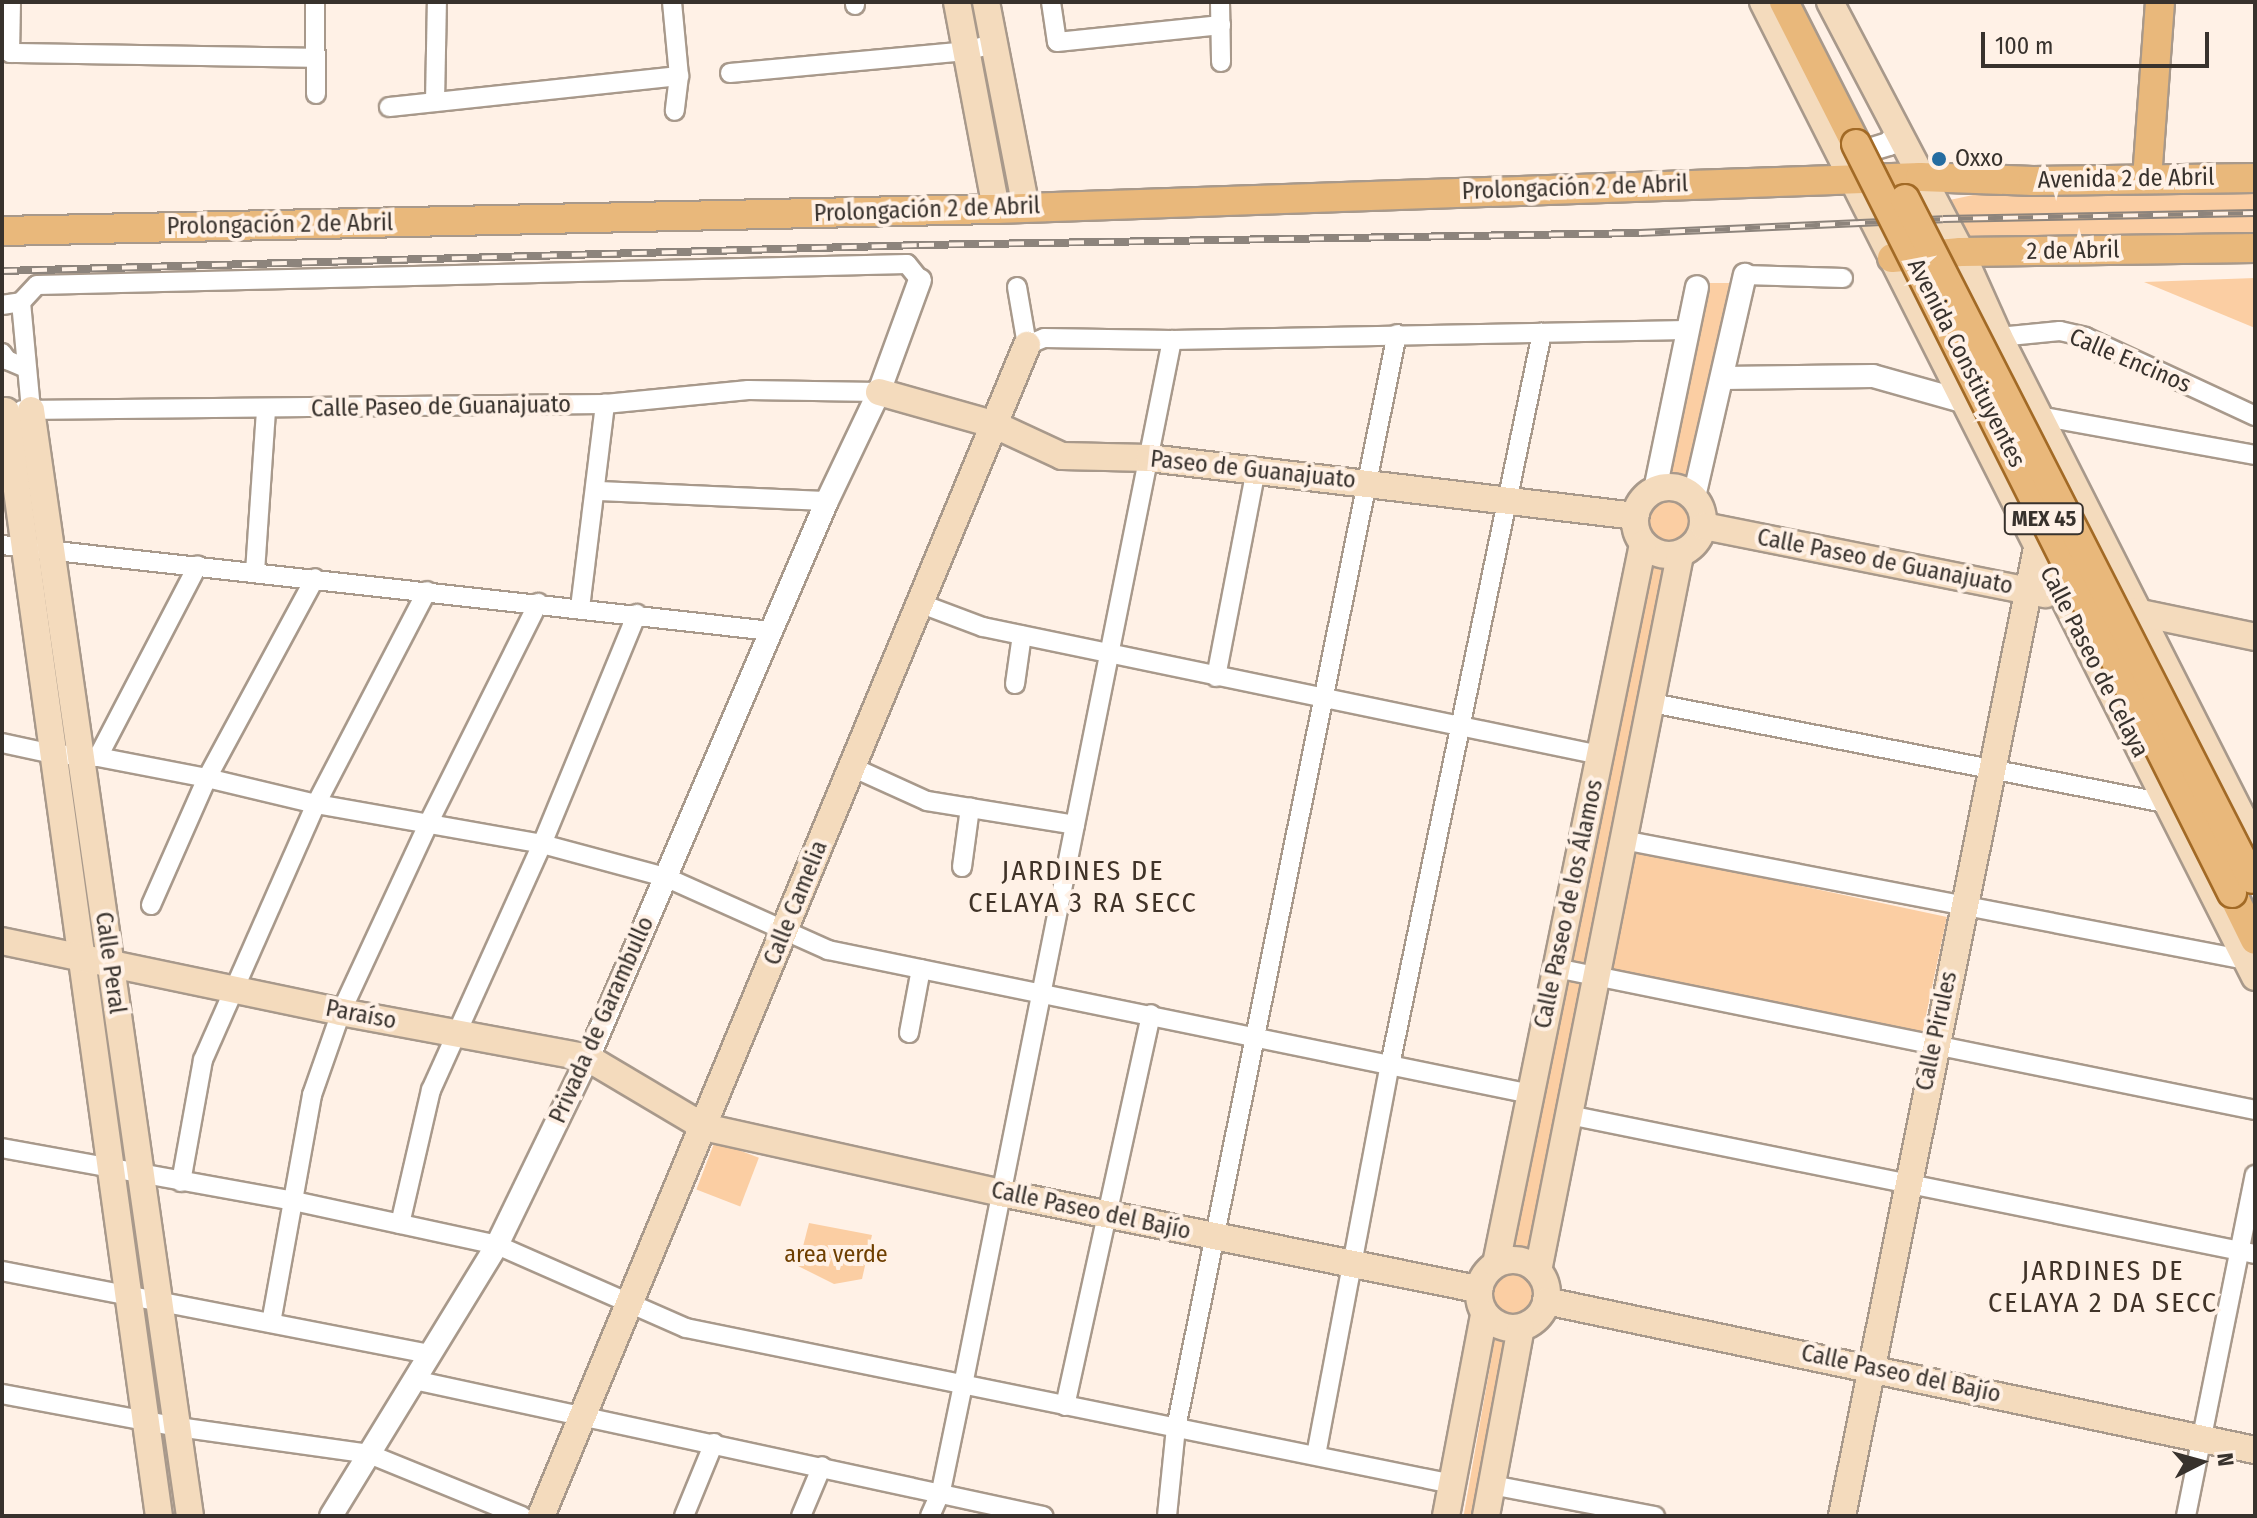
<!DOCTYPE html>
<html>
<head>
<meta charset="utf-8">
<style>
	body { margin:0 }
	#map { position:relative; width:2257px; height:1518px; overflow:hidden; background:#fff1e6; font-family:"Fira Sans Condensed",sans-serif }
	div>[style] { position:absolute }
	.green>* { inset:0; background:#fbcea3; transform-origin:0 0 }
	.round { border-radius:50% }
	.roads { filter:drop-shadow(2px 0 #a8998b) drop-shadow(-2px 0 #a8998b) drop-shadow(0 2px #a8998b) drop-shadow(0 -2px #a8998b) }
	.minor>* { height:18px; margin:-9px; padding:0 9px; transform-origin:9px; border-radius:9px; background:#fff }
	.tertiary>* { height:22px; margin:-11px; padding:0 11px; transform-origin:11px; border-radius:11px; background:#fff }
	.secondary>* { height:26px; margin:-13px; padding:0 13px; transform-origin:13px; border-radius:13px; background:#f4dbbd }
	.secondary>.ring { margin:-13px; padding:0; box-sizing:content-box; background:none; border:26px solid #f4dbbd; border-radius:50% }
	.primary>* { height:28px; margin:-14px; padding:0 14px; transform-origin:14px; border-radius:14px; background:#e9b87b }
	.rail>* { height:8px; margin-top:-4px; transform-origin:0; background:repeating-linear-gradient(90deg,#fff1e6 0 15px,#8d847c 0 30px); box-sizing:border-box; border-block:2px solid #8d847c }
	.bridges { filter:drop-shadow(2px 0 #a26a26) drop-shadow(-2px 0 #a26a26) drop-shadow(0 2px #a26a26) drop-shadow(0 -2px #a26a26) }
	.primary-bridge>* { height:28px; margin:-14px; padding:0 14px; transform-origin:14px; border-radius:14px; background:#e9b87b }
	.dots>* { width:22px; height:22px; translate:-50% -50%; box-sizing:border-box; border:4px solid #fff1e6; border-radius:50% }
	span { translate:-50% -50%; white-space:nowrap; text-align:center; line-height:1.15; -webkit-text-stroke:8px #fff1e6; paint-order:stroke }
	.shield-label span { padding:2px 6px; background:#fff1e6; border:2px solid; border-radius:6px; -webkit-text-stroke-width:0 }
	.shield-label { font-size:22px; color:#38322d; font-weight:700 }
	.poi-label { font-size:24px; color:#38322d }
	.left { translate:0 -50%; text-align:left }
	.street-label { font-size:24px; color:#38322d }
	.park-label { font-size:24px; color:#6e3f00 }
	.quarter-label { font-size:28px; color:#403328; letter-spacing:2px }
	.frame { position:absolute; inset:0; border:4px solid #38322d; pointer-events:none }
	.north { position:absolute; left:2161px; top:1422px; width:80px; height:80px; -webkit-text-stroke:6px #fff1e6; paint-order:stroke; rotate:84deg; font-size:22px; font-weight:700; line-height:32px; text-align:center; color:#38322d }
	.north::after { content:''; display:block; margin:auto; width:28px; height:36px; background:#38322d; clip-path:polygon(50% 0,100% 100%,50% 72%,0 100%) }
	.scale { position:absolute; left:1981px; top:32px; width:228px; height:36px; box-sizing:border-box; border:4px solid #38322d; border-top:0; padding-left:10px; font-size:24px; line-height:28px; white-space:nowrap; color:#38322d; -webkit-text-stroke:6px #fff1e6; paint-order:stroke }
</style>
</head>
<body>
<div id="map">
	<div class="green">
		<i style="clip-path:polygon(2255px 191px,2255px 241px,1972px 248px,1945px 201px,1973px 195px)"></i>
		<i style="clip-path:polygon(2255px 278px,2255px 328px,2144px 282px)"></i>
		<i style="clip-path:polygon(1709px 283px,1734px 283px,1689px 479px,1668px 475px)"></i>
		<i class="round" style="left:1643px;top:496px;width:50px;height:50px"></i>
		<i style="clip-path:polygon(1649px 555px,1661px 562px,1672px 560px,1536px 1253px,1511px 1249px)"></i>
		<i style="left:1632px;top:850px;width:322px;height:124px;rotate:12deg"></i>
		<i style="left:715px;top:1141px;width:47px;height:52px;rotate:21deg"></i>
		<i style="clip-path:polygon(809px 1223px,872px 1235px,862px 1279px,834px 1284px,798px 1266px)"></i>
		<i class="round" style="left:1490px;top:1268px;width:48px;height:48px"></i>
		<i style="left:1496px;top:1332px;width:17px;height:188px;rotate:10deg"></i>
	</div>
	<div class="roads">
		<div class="minor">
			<i style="left:11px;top:2px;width:51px;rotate:91.1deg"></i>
			<i style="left:10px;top:53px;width:306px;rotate:0.9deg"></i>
			<i style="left:315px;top:2px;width:92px;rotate:89.4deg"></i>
			<i style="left:672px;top:2px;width:74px;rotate:84.6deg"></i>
			<i style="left:679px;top:76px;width:35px;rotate:97deg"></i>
			<i style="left:855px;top:2px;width:3px;rotate:90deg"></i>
			<i style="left:1051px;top:2px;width:40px;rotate:81.5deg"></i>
			<i style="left:1057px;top:42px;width:165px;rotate:-5.9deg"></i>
			<i style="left:1220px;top:2px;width:60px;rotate:89deg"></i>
			<i style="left:730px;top:73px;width:237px;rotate:-5.3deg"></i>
			<i style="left:966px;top:51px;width:28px;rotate:-15deg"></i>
			<i style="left:435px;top:102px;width:100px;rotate:-88.9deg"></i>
			<i style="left:389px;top:107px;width:292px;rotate:-6.1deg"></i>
			<i style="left:1745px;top:275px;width:98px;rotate:1.8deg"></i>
			<i style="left:1017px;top:287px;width:59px;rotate:80.2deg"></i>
			<i style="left:1027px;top:345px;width:18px;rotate:-22deg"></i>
			<i style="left:1044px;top:338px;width:128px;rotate:0.9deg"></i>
			<i style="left:1172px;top:340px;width:516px;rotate:-1.11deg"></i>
			<i style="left:21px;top:302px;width:108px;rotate:84.7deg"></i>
			<i style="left:2px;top:305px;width:19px;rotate:-9deg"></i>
			<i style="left:21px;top:302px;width:23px;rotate:-47deg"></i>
			<i style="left:37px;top:285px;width:870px;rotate:-1.38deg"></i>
			<i style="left:907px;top:264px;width:21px;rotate:51deg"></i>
			<i style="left:1999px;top:337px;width:61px;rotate:-5.6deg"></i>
			<i style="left:2060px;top:331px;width:26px;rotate:13deg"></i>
			<i style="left:2085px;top:337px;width:187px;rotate:24.9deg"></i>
			<i style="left:2px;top:353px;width:9px;rotate:54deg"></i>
			<i style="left:7px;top:360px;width:21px;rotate:23deg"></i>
			<i style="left:22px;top:410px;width:583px;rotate:-0.59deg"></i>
			<i style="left:605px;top:404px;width:144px;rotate:-5.6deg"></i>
			<i style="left:748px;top:390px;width:131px;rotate:0.9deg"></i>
			<i style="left:2039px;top:416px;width:219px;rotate:10.2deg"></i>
			<i style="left:597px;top:491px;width:230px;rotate:2.5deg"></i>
			<i style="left:2px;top:545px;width:774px;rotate:6.38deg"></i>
			<i style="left:255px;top:572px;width:163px;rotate:-86.1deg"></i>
			<i style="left:919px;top:603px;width:68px;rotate:20.6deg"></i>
			<i style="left:983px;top:627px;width:630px;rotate:11.72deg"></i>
			<i style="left:580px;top:608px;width:206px;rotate:-83deg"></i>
			<i style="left:1216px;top:677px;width:211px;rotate:-79.1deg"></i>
			<i style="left:1015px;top:684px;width:49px;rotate:-81.9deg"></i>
			<i style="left:1652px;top:703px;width:523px;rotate:11.03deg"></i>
			<i style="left:2px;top:743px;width:52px;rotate:12.2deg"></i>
			<i style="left:53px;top:754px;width:45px;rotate:3.8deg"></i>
			<i style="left:98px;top:757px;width:111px;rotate:10.9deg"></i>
			<i style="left:207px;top:778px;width:112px;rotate:13.4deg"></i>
			<i style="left:316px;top:804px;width:230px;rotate:10deg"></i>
			<i style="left:542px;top:844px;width:127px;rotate:15deg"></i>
			<i style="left:665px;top:877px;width:179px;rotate:24.1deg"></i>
			<i style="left:828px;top:950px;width:718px;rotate:11.58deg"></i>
			<i style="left:98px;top:757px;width:216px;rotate:-62.5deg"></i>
			<i style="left:852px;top:767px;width:82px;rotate:24.4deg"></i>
			<i style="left:927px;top:801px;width:150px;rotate:9.2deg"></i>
			<i style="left:1623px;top:840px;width:634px;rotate:10.9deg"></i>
			<i style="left:962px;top:867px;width:60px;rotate:-82.3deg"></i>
			<i style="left:151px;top:905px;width:139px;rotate:-66.2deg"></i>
			<i style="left:207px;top:778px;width:227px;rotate:-61.6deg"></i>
			<i style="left:1556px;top:968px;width:713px;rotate:11.48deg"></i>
			<i style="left:909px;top:1033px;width:65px;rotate:-79.4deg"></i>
			<i style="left:1569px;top:1115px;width:700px;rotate:11.45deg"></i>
			<i style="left:2px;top:1148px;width:297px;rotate:10.3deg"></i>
			<i style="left:294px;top:1201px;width:208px;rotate:12.2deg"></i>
			<i style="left:497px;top:1245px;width:206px;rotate:23.7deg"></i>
			<i style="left:686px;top:1328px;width:783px;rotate:11.5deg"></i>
			<i style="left:181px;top:1182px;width:124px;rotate:-79.8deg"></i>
			<i style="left:203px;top:1060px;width:280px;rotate:-66.2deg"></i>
			<i style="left:316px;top:804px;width:240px;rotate:-62.5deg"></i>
			<i style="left:400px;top:1224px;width:138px;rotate:-77deg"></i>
			<i style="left:431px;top:1090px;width:270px;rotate:-65.7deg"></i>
			<i style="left:542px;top:844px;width:249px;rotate:-67.6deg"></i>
			<i style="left:2px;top:1271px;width:436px;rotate:11deg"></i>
			<i style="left:271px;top:1323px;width:232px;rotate:-79.8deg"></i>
			<i style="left:312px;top:1095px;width:88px;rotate:-70.7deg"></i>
			<i style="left:341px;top:1012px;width:209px;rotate:-65.1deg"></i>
			<i style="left:429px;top:822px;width:245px;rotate:-63.5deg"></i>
			<i style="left:414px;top:1380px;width:644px;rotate:12.2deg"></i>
			<i style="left:2px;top:1394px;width:179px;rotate:10.6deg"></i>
			<i style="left:178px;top:1427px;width:193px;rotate:8deg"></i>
			<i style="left:369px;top:1454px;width:165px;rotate:22.1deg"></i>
			<i style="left:1065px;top:1406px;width:401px;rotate:-77.6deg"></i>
			<i style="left:1316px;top:1455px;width:397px;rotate:-79.3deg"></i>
			<i style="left:1390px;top:1065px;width:748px;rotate:-78.27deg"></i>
			<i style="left:1492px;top:1485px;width:166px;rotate:10.8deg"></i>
			<i style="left:684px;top:1516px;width:79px;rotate:-67.7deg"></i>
			<i style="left:801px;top:1516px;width:54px;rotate:-67.2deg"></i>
			<i style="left:930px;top:1516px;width:27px;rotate:-66deg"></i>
			<i style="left:941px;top:1491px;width:108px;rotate:-78.3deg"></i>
			<i style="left:963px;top:1385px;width:1066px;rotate:-78.69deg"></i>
			<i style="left:1167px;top:1516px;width:88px;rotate:-84.2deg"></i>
			<i style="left:1176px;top:1428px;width:1116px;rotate:-78.58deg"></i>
			<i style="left:2186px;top:1516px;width:348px;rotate:-78.6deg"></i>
		</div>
		<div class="tertiary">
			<i style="left:1847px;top:146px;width:22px;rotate:10deg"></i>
			<i style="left:1869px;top:150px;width:21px;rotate:-17deg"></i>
			<i style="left:1889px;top:144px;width:14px;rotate:-54deg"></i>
			<i style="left:1723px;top:378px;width:150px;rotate:-0.8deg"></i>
			<i style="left:1873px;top:376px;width:92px;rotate:15.7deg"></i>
			<i style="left:1655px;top:490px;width:207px;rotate:-78.3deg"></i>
			<i style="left:1694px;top:497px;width:228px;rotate:-77.1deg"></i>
			<i style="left:331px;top:1516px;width:318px;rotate:-58.5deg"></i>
			<i style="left:497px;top:1245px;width:208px;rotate:-64.1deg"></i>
			<i style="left:588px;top:1058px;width:606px;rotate:-66.78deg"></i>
			<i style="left:827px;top:501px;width:121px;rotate:-64.5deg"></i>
			<i style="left:879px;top:392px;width:119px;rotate:-69.9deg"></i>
		</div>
		<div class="secondary">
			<i style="left:957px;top:2px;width:211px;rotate:79.3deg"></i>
			<i style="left:986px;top:2px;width:210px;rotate:79deg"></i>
			<i style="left:1763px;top:2px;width:1092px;rotate:63.22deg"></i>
			<i style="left:1830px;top:2px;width:282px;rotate:62.3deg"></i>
			<i style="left:1961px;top:252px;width:93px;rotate:65.9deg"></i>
			<i style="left:1999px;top:337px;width:566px;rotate:63.12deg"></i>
			<i style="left:879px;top:392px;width:118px;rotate:15.7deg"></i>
			<i style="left:993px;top:424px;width:76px;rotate:24.9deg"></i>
			<i style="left:1062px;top:456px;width:87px;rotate:1.3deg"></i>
			<i style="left:1149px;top:458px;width:490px;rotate:6.8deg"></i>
			<i style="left:31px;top:410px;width:1117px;rotate:81.82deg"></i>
			<i style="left:6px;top:411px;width:1116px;rotate:82.12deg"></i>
			<i class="ring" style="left:1635px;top:487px;width:42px;height:42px"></i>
			<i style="left:1704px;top:526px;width:348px;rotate:11.3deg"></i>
			<i style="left:2131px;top:611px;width:127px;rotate:11.8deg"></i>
			<i style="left:2px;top:941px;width:346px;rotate:11.8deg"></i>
			<i style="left:341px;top:1012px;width:251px;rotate:10.5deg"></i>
			<i style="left:588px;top:1058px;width:135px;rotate:30.7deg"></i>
			<i style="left:704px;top:1127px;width:304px;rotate:12.5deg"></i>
			<i style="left:1001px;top:1193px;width:488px;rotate:11.4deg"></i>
			<i class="ring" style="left:1479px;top:1260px;width:42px;height:42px"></i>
			<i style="left:1496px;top:1264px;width:735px;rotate:-78.46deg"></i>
			<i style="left:1538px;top:1271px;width:730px;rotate:-78.78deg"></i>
			<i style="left:1546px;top:1301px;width:724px;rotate:11.87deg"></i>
			<i style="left:541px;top:1516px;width:1268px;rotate:-67.46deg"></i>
			<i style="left:1446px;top:1516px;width:206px;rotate:-79.3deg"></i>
			<i style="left:1486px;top:1516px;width:191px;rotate:-79.5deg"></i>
			<i style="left:1842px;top:1516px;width:987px;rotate:-78.61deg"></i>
		</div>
		<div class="primary">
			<i style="left:1784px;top:2px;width:159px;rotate:63.1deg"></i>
			<i style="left:2147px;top:179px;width:177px;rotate:-85.8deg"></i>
			<i style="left:2px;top:231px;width:994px;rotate:-1.27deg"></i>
			<i style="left:996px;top:209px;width:925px;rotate:-1.98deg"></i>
			<i style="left:1920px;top:177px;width:113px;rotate:2deg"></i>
			<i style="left:2033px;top:181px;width:222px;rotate:-0.8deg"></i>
			<i style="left:1892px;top:258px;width:69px;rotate:-5deg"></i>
			<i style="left:1961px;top:252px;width:294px;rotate:-0.8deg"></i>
			<i style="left:2232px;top:893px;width:52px;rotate:63.9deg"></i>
		</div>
	</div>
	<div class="rail">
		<i style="left:2px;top:271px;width:917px;rotate:-1.62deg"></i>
		<i style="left:919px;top:245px;width:721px;rotate:-0.95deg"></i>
		<i style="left:1640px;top:233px;width:303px;rotate:-2.6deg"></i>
		<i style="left:1943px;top:219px;width:312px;rotate:-1.1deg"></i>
	</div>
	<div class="bridges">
		<div class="primary-bridge">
			<i style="left:1856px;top:144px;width:838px;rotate:63.34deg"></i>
			<i style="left:1905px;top:199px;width:763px;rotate:62.97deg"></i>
		</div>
	</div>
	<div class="dots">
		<i style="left:1939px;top:159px;background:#256ca0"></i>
	</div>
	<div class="shield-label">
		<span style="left:2044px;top:519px">MEX 45</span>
	</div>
	<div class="poi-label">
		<span class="left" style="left:1955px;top:159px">Oxxo</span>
	</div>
	<div class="street-label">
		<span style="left:2126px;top:179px;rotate:-1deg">Avenida 2 de Abril</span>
		<span style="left:1575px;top:188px;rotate:-2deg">Prolongación 2 de Abril</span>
		<span style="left:927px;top:210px;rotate:-2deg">Prolongación 2 de Abril</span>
		<span style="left:280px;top:225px;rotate:-1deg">Prolongación 2 de Abril</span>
		<span style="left:2073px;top:251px;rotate:-1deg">2 de Abril</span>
		<span style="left:2130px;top:361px;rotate:23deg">Calle Encinos</span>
		<span style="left:1966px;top:363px;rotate:63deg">Avenida Constituyentes</span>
		<span style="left:441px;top:407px;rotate:-1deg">Calle Paseo de Guanajuato</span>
		<span style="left:1253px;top:470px;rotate:6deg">Paseo de Guanajuato</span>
		<span style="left:1885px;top:562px;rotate:11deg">Calle Paseo de Guanajuato</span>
		<span style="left:2094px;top:662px;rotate:63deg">Calle Paseo de Celaya</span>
		<span style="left:796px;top:903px;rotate:-68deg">Calle Camelia</span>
		<span style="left:1569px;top:904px;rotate:-78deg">Calle Paseo de los Álamos</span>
		<span style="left:110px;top:963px;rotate:82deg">Calle Peral</span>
		<span style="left:361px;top:1015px;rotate:11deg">Paraíso</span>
		<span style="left:602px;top:1020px;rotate:-66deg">Privada de Garambullo</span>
		<span style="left:1937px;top:1031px;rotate:-78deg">Calle Pirules</span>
		<span style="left:1091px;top:1211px;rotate:12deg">Calle Paseo del Bajío</span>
		<span style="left:1901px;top:1374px;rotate:12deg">Calle Paseo del Bajío</span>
	</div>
	<div class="park-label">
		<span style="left:836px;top:1255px">area verde</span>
	</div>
	<div class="quarter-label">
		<span style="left:1083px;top:887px">JARDINES DE<br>CELAYA 3 RA SECC</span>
		<span style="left:2103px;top:1287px">JARDINES DE<br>CELAYA 2 DA SECC</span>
	</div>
	<div class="frame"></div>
	<div class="north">N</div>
	<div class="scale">100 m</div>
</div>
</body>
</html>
